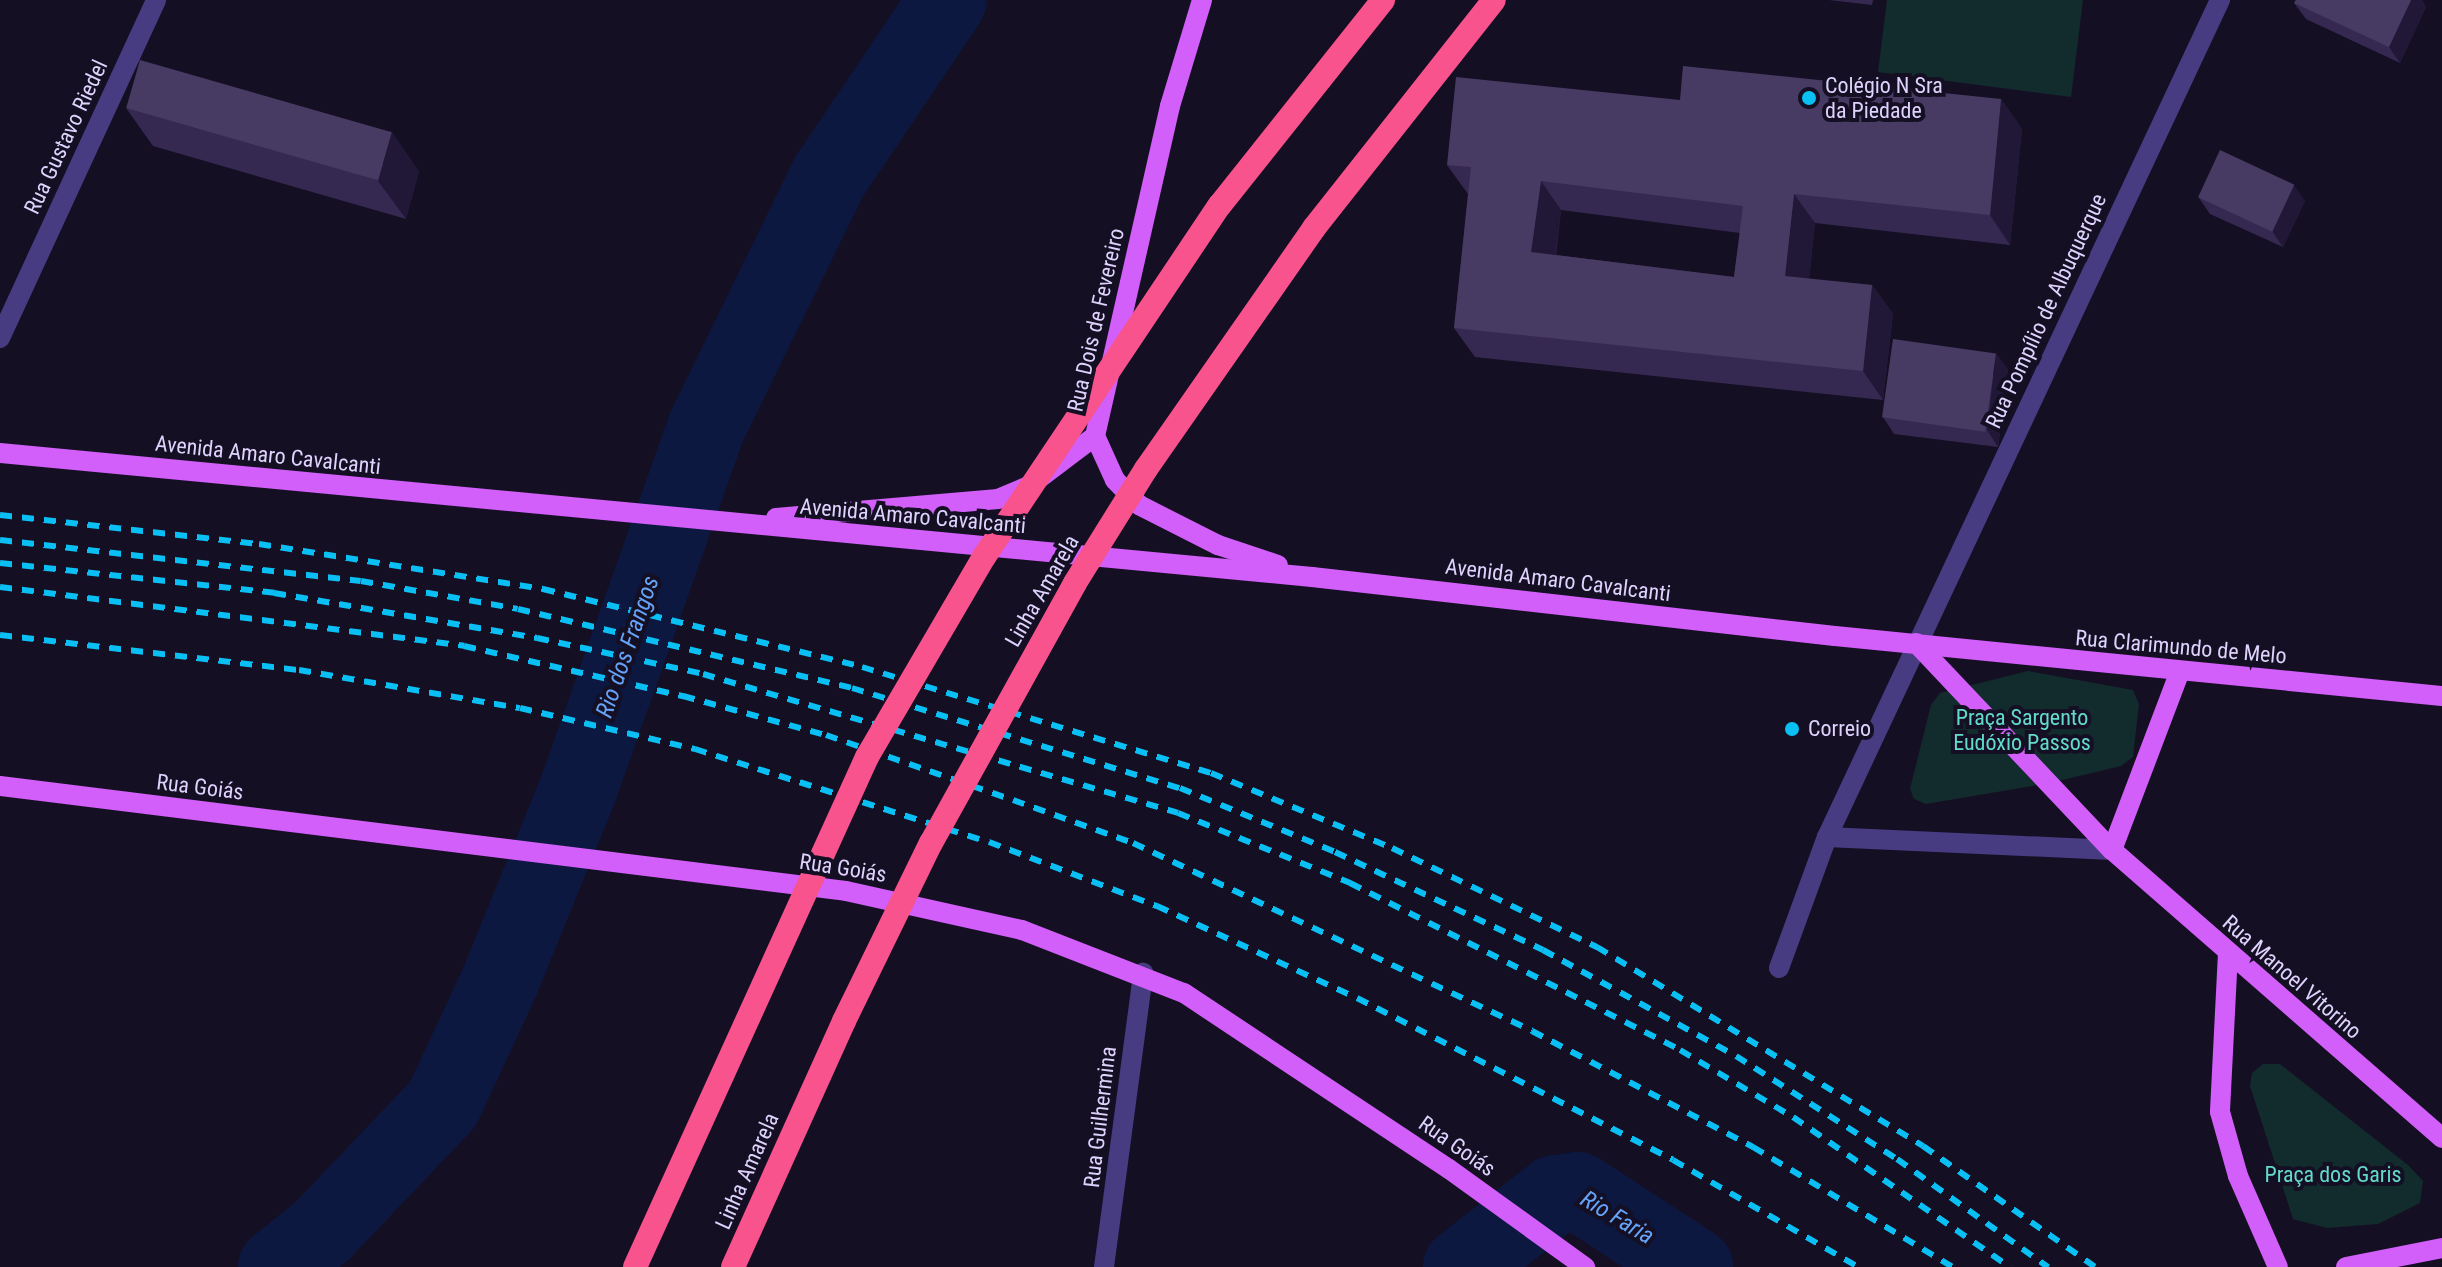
<!DOCTYPE html>
<html>
<head>
<meta charset="utf-8">
<style>
	body { margin:0 }
	#map { position:relative; width:2442px; height:1267px; overflow:hidden; background:#150f24; font-family:"Roboto Condensed",sans-serif }
	div>[style] { position:absolute }
	.green>* { inset:0; background:#122b2d }
	.river>* { height:78px; margin:-39px; padding:0 39px; transform-origin:39px; border-radius:39px; background:#0c1840 }
	.minor>* { height:20px; margin:-10px; padding:0 10px; transform-origin:10px; border-radius:10px; background:#473c81 }
	.major>* { height:20px; margin:-10px; padding:0 10px; transform-origin:10px; border-radius:10px; background:#d25ff9 }
	.rail>* { height:6px; margin-top:-3px; transform-origin:0; background:repeating-linear-gradient(90deg,#09bff4 0 12px,transparent 0 22px) }
	.highway-bridge>* { height:24px; margin:-12px; padding:0 12px; transform-origin:12px; border-radius:12px; background:#f9538e }
	.wall>* { inset:0; background:#362951 }
	.shaded-wall>* { inset:0; background:#211737 }
	.building>* { inset:0; background:#483b63; transform-origin:0 0 }
	.dots>* { width:22px; height:22px; translate:-50% -50%; box-sizing:border-box; border:4px solid #150f24; border-radius:50% }
	span { translate:-50% -50%; white-space:nowrap; text-align:center; line-height:1.15; -webkit-text-stroke:8px #150f24; paint-order:stroke }
	.poi-label { font-size:22px; color:#ddd3fd }
	.left { translate:0 -50%; text-align:left }
	.street-label { font-size:22px; color:#ddd3fd }
	.park-label { font-size:22px; color:#62dbcc }
	.water-label { font-size:24px; color:#65a3f9; font-style:italic }
</style>
</head>
<body>
<div id="map">
	<div class="green">
		<i style="clip-path:polygon(1887px 0,2083px 0,2071px 97px,1878px 72px)"></i>
		<i style="clip-path:polygon(2028px 671px,2133px 690px,2139px 704px,2133px 757px,2121px 766px,2050px 783px,1926px 804px,1914px 799px,1910px 789px,1931px 705px,1940px 693px)"></i>
		<i style="clip-path:polygon(2263px 1064px,2280px 1064px,2408px 1165px,2423px 1181px,2420px 1203px,2378px 1224px,2327px 1228px,2293px 1219px,2250px 1086px,2252px 1073px)"></i>
	</div>
	<div class="river">
		<i style="left:277px;top:1267px;width:58px;rotate:-38.7deg"></i>
		<i style="left:322px;top:1231px;width:175px;rotate:-46.4deg"></i>
		<i style="left:443px;top:1104px;width:136px;rotate:-65.1deg"></i>
		<i style="left:500px;top:981px;width:209px;rotate:-67.8deg"></i>
		<i style="left:579px;top:787px;width:381px;rotate:-70.5deg"></i>
		<i style="left:706px;top:428px;width:280px;rotate:-63.9deg"></i>
		<i style="left:829px;top:177px;width:213px;rotate:-56.1deg"></i>
		<i style="left:1462px;top:1267px;width:118px;rotate:-38.1deg"></i>
		<i style="left:1555px;top:1194px;width:23px;rotate:-7deg"></i>
		<i style="left:1578px;top:1191px;width:139px;rotate:33.2deg"></i>
	</div>
	<div class="minor">
		<i style="left:0;top:338px;width:372px;rotate:-65.2deg"></i>
		<i style="left:1827px;top:837px;width:285px;rotate:2.6deg"></i>
		<i style="left:1779px;top:968px;width:140px;rotate:-69.9deg"></i>
		<i style="left:1827px;top:837px;width:925px;rotate:-64.85deg"></i>
		<i style="left:1104px;top:1267px;width:297px;rotate:-82.4deg"></i>
	</div>
	<div class="major">
		<i style="left:1202px;top:0;width:111px;rotate:106.8deg"></i>
		<i style="left:1170px;top:106px;width:338px;rotate:102.8deg"></i>
		<i style="left:1095px;top:436px;width:48px;rotate:65.6deg"></i>
		<i style="left:1115px;top:480px;width:35px;rotate:46deg"></i>
		<i style="left:1139px;top:505px;width:89px;rotate:26.9deg"></i>
		<i style="left:1218px;top:545px;width:63px;rotate:18.4deg"></i>
		<i style="left:0;top:453px;width:1318px;rotate:5.4deg"></i>
		<i style="left:1312px;top:577px;width:526px;rotate:6.44deg"></i>
		<i style="left:1835px;top:636px;width:610px;rotate:5.65deg"></i>
		<i style="left:776px;top:518px;width:223px;rotate:-4.9deg"></i>
		<i style="left:998px;top:499px;width:34px;rotate:-23deg"></i>
		<i style="left:1029px;top:486px;width:83px;rotate:-37.1deg"></i>
		<i style="left:1916px;top:643px;width:285px;rotate:46.6deg"></i>
		<i style="left:2112px;top:850px;width:438px;rotate:41.1deg"></i>
		<i style="left:0;top:786px;width:852px;rotate:7.07deg"></i>
		<i style="left:846px;top:891px;width:180px;rotate:12.5deg"></i>
		<i style="left:1022px;top:930px;width:174px;rotate:21.3deg"></i>
		<i style="left:1184px;top:993px;width:318px;rotate:33.6deg"></i>
		<i style="left:1449px;top:1169px;width:168px;rotate:35.8deg"></i>
		<i style="left:2112px;top:850px;width:191px;rotate:-69.2deg"></i>
		<i style="left:2228px;top:953px;width:159px;rotate:92.9deg"></i>
		<i style="left:2220px;top:1112px;width:66px;rotate:74.3deg"></i>
		<i style="left:2238px;top:1176px;width:99px;rotate:66.3deg"></i>
		<i style="left:2346px;top:1267px;width:98px;rotate:-11.2deg"></i>
	</div>
	<div class="rail">
		<i style="left:0;top:515px;width:261px;rotate:6.4deg"></i>
		<i style="left:259px;top:544px;width:288px;rotate:9deg"></i>
		<i style="left:543px;top:589px;width:328px;rotate:13.7deg"></i>
		<i style="left:862px;top:667px;width:365px;rotate:16.9deg"></i>
		<i style="left:1211px;top:773px;width:196px;rotate:22.5deg"></i>
		<i style="left:1392px;top:848px;width:228px;rotate:25.8deg"></i>
		<i style="left:1597px;top:947px;width:382px;rotate:31.4deg"></i>
		<i style="left:1923px;top:1146px;width:210px;rotate:35.1deg"></i>
		<i style="left:0;top:540px;width:363px;rotate:6.5deg"></i>
		<i style="left:361px;top:581px;width:159px;rotate:10.1deg"></i>
		<i style="left:518px;top:609px;width:343px;rotate:13.3deg"></i>
		<i style="left:852px;top:688px;width:343px;rotate:17deg"></i>
		<i style="left:1180px;top:788px;width:168px;rotate:22.4deg"></i>
		<i style="left:1335px;top:852px;width:230px;rotate:25.2deg"></i>
		<i style="left:1543px;top:950px;width:220px;rotate:28.8deg"></i>
		<i style="left:1736px;top:1056px;width:191px;rotate:32.6deg"></i>
		<i style="left:1897px;top:1159px;width:186px;rotate:35.6deg"></i>
		<i style="left:0;top:563px;width:276px;rotate:6.2deg"></i>
		<i style="left:274px;top:593px;width:267px;rotate:9.7deg"></i>
		<i style="left:537px;top:638px;width:170px;rotate:12.2deg"></i>
		<i style="left:703px;top:674px;width:495px;rotate:16.3deg"></i>
		<i style="left:1178px;top:813px;width:186px;rotate:22.1deg"></i>
		<i style="left:1350px;top:883px;width:370px;rotate:26.8deg"></i>
		<i style="left:1680px;top:1050px;width:131px;rotate:30.7deg"></i>
		<i style="left:1793px;top:1117px;width:264px;rotate:34.7deg"></i>
		<i style="left:0;top:587px;width:468px;rotate:7.2deg"></i>
		<i style="left:464px;top:646px;width:225px;rotate:12.9deg"></i>
		<i style="left:683px;top:696px;width:148px;rotate:15.3deg"></i>
		<i style="left:826px;top:735px;width:198px;rotate:19.2deg"></i>
		<i style="left:1013px;top:800px;width:127px;rotate:19.7deg"></i>
		<i style="left:1133px;top:843px;width:441px;rotate:25.2deg"></i>
		<i style="left:1532px;top:1031px;width:250px;rotate:27.7deg"></i>
		<i style="left:1753px;top:1147px;width:233px;rotate:31deg"></i>
		<i style="left:0;top:635px;width:301px;rotate:6.7deg"></i>
		<i style="left:299px;top:670px;width:224px;rotate:9.8deg"></i>
		<i style="left:520px;top:708px;width:180px;rotate:13.2deg"></i>
		<i style="left:695px;top:749px;width:308px;rotate:17.6deg"></i>
		<i style="left:989px;top:842px;width:180px;rotate:20.9deg"></i>
		<i style="left:1157px;top:906px;width:220px;rotate:24.7deg"></i>
		<i style="left:1357px;top:998px;width:355px;rotate:27.1deg"></i>
		<i style="left:1673px;top:1160px;width:214px;rotate:30deg"></i>
	</div>
	<div class="highway-bridge">
		<i style="left:635px;top:1267px;width:560px;rotate:-65.54deg"></i>
		<i style="left:867px;top:757px;width:232px;rotate:-59.7deg"></i>
		<i style="left:984px;top:557px;width:424px;rotate:-56.2deg"></i>
		<i style="left:1220px;top:205px;width:262px;rotate:-51.5deg"></i>
		<i style="left:733px;top:1267px;width:270px;rotate:-65.7deg"></i>
		<i style="left:844px;top:1021px;width:198px;rotate:-64deg"></i>
		<i style="left:931px;top:843px;width:297px;rotate:-61deg"></i>
		<i style="left:1075px;top:583px;width:134px;rotate:-58.1deg"></i>
		<i style="left:1146px;top:469px;width:294px;rotate:-55.1deg"></i>
		<i style="left:1314px;top:228px;width:290px;rotate:-51.7deg"></i>
	</div>
	<div class="wall">
		<i style="clip-path:polygon(1829px 0,1873px 0,1872px 5px)"></i>
		<i style="clip-path:polygon(2296px 0,2422px 0,2426px 7px,2400px 63px,2306px 19px,2294px 3px)"></i>
		<i style="clip-path:polygon(evenodd,2001px 99px,2022px 129px,2010px 245px,1815px 223px,1809px 279px,1872px 285px,1893px 314px,1883px 400px,1475px 357px,1454px 328px,1468px 194px,1447px 165px,1680px 100px,2001px 99px,1561px 210px,1740px 233px,1734px 277px,1556px 255px,1561px 210px)"></i>
		<i style="clip-path:polygon(126px 108px,419px 171px,406px 219px,153px 146px)"></i>
		<i style="clip-path:polygon(2199px 198px,2305px 201px,2283px 247px,2210px 214px)"></i>
		<i style="clip-path:polygon(2008px 369px,1998px 447px,1894px 434px,1883px 417px)"></i>
	</div>
	<div class="shaded-wall">
		<i style="clip-path:polygon(2411px 0,2422px 0,2426px 7px,2400px 63px,2389px 47px)"></i>
		<i style="clip-path:polygon(2001px 99px,2022px 129px,2010px 245px,1990px 215px)"></i>
		<i style="clip-path:polygon(392px 132px,419px 171px,406px 219px,378px 181px)"></i>
		<i style="clip-path:polygon(1541px 181px,1561px 210px,1552px 282px,1531px 252px)"></i>
		<i style="clip-path:polygon(2294px 185px,2305px 201px,2283px 247px,2272px 231px)"></i>
		<i style="clip-path:polygon(1794px 194px,1815px 223px,1806px 306px,1785px 276px)"></i>
		<i style="clip-path:polygon(1872px 285px,1893px 314px,1883px 400px,1863px 371px)"></i>
		<i style="clip-path:polygon(1996px 353px,2008px 369px,1998px 447px,1987px 430px)"></i>
	</div>
	<div class="building">
		<i style="clip-path:polygon(2296px 0,2411px 0,2389px 47px,2294px 3px)"></i>
		<i style="left:140px;top:60px;width:262px;height:50px;rotate:16deg"></i>
		<i style="clip-path:polygon(evenodd,1683px 66px,2001px 99px,1990px 215px,1794px 194px,1785px 276px,1872px 285px,1863px 371px,1454px 328px,1471px 167px,1447px 165px,1456px 77px,1680px 100px,1683px 66px,1541px 181px,1743px 206px,1734px 277px,1531px 252px,1541px 181px)"></i>
		<i style="left:2220px;top:150px;width:82px;height:52px;rotate:25deg"></i>
		<i style="left:1893px;top:339px;width:104px;height:79px;rotate:8deg"></i>
	</div>
	<div class="dots">
		<i style="left:1809px;top:98px;background:#09bff4"></i>
		<i style="left:1792px;top:729px;background:#09bff4"></i>
	</div>
	<div class="poi-label">
		<span class="left" style="left:1825px;top:98px">Colégio N Sra<br>da Piedade</span>
		<span class="left" style="left:1808px;top:729px">Correio</span>
	</div>
	<div class="street-label">
		<span style="left:66px;top:137px;rotate:-65deg">Rua Gustavo Riedel</span>
		<span style="left:2046px;top:311px;rotate:-65deg">Rua Pompílio de Albuquerque</span>
		<span style="left:1096px;top:320px;rotate:-77deg">Rua Dois de Fevereiro</span>
		<span style="left:268px;top:455px;rotate:6deg">Avenida Amaro Cavalcanti</span>
		<span style="left:913px;top:516px;rotate:5deg">Avenida Amaro Cavalcanti</span>
		<span style="left:1558px;top:580px;rotate:7deg">Avenida Amaro Cavalcanti</span>
		<span style="left:1042px;top:591px;rotate:-60deg">Linha Amarela</span>
		<span style="left:2181px;top:647px;rotate:5deg">Rua Clarimundo de Melo</span>
		<span style="left:200px;top:787px;rotate:7deg">Rua Goiás</span>
		<span style="left:843px;top:868px;rotate:9deg">Rua Goiás</span>
		<span style="left:2292px;top:977px;rotate:41deg">Rua Manoel Vitorino</span>
		<span style="left:1100px;top:1117px;rotate:-83deg">Rua Guilhermina</span>
		<span style="left:1457px;top:1146px;rotate:35deg">Rua Goiás</span>
		<span style="left:747px;top:1171px;rotate:-66deg">Linha Amarela</span>
	</div>
	<div class="park-label">
		<span style="left:2022px;top:730px">Praça Sargento<br>Eudóxio Passos</span>
		<span style="left:2333px;top:1175px">Praça dos Garis</span>
	</div>
	<div class="water-label">
		<span style="left:628px;top:647px;rotate:-71deg">Rio dos Frangos</span>
		<span style="left:1617px;top:1218px;rotate:31deg">Rio Faria</span>
	</div>
</div>
</body>
</html>
